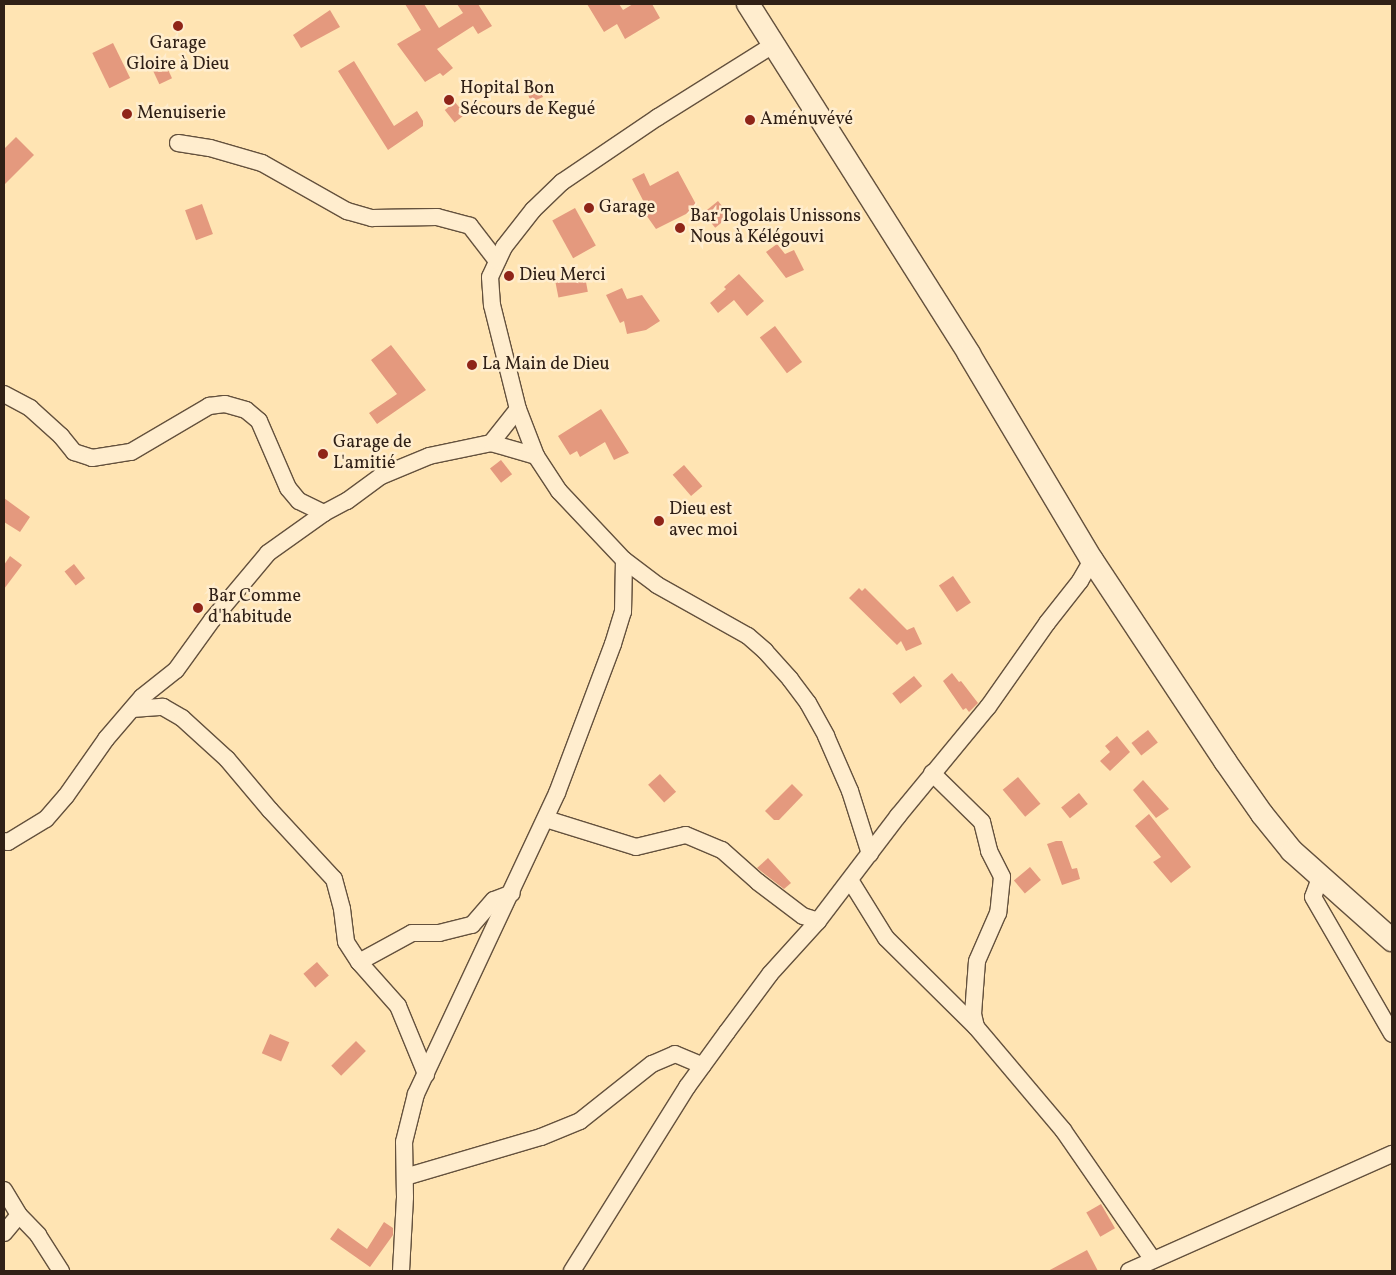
<!DOCTYPE html>
<html>
<head>
<meta charset="utf-8">
<style>
	body { margin:0 }
	#map { position:relative; width:1396px; height:1275px; overflow:hidden; background:#ffe4b3; font-family:Vollkorn,serif }
	div>[style] { position:absolute }
	.building>* { inset:0; background:#e4997e; transform-origin:0 0 }
	.roads { filter:drop-shadow(1px 0 #64513d) drop-shadow(-1px 0 #64513d) drop-shadow(0 1px #64513d) drop-shadow(0 -1px #64513d) }
	.minor>* { height:16px; margin:-8px; padding:0 8px; transform-origin:8px; border-radius:8px; background:#ffedce }
	.secondary>* { height:22px; margin:-11px; padding:0 11px; transform-origin:11px; border-radius:11px; background:#ffedce }
	.dots>* { width:14px; height:14px; translate:-50% -50%; box-sizing:border-box; border:2px solid #ffedce; border-radius:50% }
	span { translate:-50% -50%; white-space:nowrap; text-align:center; line-height:1.15; -webkit-text-stroke:5px #ffedce; paint-order:stroke }
	.poi-label { font-size:18px; color:#302016 }
	.left { translate:0 -50%; text-align:left }
	.frame { position:absolute; inset:0; border:5px solid #302016; pointer-events:none }
</style>
</head>
<body>
<div id="map">
	<div class="building">
		<i style="clip-path:polygon(405px 4px,424px 4px,439px 28px,463px 13px,457px 4px,478px 4px,492px 26px,478px 34px,473px 26px,437px 49px,453px 68px,443px 76px,440px 73px,425px 82px,397px 44px,421px 30px)"></i>
		<i style="clip-path:polygon(587px 4px,619px 4px,623px 10px,633px 4px,652px 4px,660px 18px,625px 39px,617px 24px,604px 32px)"></i>
		<i style="clip-path:polygon(330px 10px,340px 27px,301px 48px,293px 35px)"></i>
		<i style="left:113px;top:43px;width:39px;height:23px;rotate:64deg"></i>
		<i style="left:164px;top:61px;width:19px;height:14px;rotate:65deg"></i>
		<i style="clip-path:polygon(354px 61px,394px 126px,417px 111px,423px 121px,423px 126px,388px 150px,338px 71px)"></i>
		<i style="left:538px;top:85px;width:13px;height:13px;rotate:67deg"></i>
		<i style="left:455px;top:102px;width:16px;height:13px;rotate:52deg"></i>
		<i style="clip-path:polygon(16px 137px,34px 155px,4px 185px,4px 149px)"></i>
		<i style="clip-path:polygon(678px 171px,698px 208px,656px 229px,644px 212px,649px 212px,632px 179px,644px 173px,650px 186px)"></i>
		<i style="left:718px;top:201px;width:19px;height:19px;rotate:51deg"></i>
		<i style="left:202px;top:204px;width:32px;height:18px;rotate:70deg"></i>
		<i style="left:575px;top:208px;width:43px;height:26px;rotate:61deg"></i>
		<i style="clip-path:polygon(777px 244px,785px 254px,794px 250px,804px 270px,786px 278px,766px 252px)"></i>
		<i style="clip-path:polygon(739px 274px,764px 301px,747px 316px,734px 300px,718px 313px,710px 303px,726px 289px,724px 287px)"></i>
		<i style="left:585px;top:277px;width:15px;height:30px;rotate:79deg"></i>
		<i style="clip-path:polygon(622px 288px,627px 299px,642px 295px,660px 321px,646px 330px,627px 334px,624px 321px,620px 323px,606px 295px)"></i>
		<i style="left:775px;top:326px;width:45px;height:19px;rotate:53deg"></i>
		<i style="clip-path:polygon(391px 345px,426px 390px,377px 424px,369px 413px,397px 394px,371px 360px)"></i>
		<i style="clip-path:polygon(601px 409px,629px 453px,614px 460px,605px 442px,580px 457px,577px 451px,570px 455px,558px 436px)"></i>
		<i style="left:501px;top:460px;width:18px;height:14px;rotate:52deg"></i>
		<i style="left:684px;top:465px;width:28px;height:15px;rotate:49deg"></i>
		<i style="clip-path:polygon(4px 498px,30px 517px,20px 532px,4px 522px)"></i>
		<i style="clip-path:polygon(10px 556px,22px 565px,4px 589px,4px 565px)"></i>
		<i style="left:74px;top:564px;width:18px;height:12px;rotate:52deg"></i>
		<i style="left:953px;top:576px;width:32px;height:17px;rotate:56deg"></i>
		<i style="clip-path:polygon(859px 588px,862px 591px,865px 588px,907px 630px,914px 627px,922px 644px,906px 651px,901px 641px,897px 645px,849px 598px)"></i>
		<i style="clip-path:polygon(952px 673px,959px 682px,961px 681px,978px 703px,969px 712px,966px 708px,963px 710px,943px 681px)"></i>
		<i style="left:914px;top:676px;width:13px;height:28px;rotate:51deg"></i>
		<i style="left:1148px;top:730px;width:16px;height:21px;rotate:52deg"></i>
		<i style="clip-path:polygon(1117px 736px,1130px 752px,1110px 771px,1100px 761px,1110px 752px,1105px 746px)"></i>
		<i style="left:660px;top:774px;width:24px;height:16px;rotate:48deg"></i>
		<i style="left:1018px;top:777px;width:35px;height:20px;rotate:50deg"></i>
		<i style="clip-path:polygon(1143px 780px,1169px 809px,1156px 818px,1133px 790px)"></i>
		<i style="clip-path:polygon(792px 784px,803px 795px,779px 820px,774px 820px,765px 811px)"></i>
		<i style="left:1079px;top:793px;width:14px;height:23px;rotate:51deg"></i>
		<i style="clip-path:polygon(1149px 814px,1191px 867px,1171px 883px,1153px 862px,1161px 857px,1135px 826px)"></i>
		<i style="clip-path:polygon(1056px 841px,1062px 841px,1072px 869px,1077px 868px,1080px 879px,1062px 885px,1047px 844px)"></i>
		<i style="clip-path:polygon(768px 858px,791px 883px,784px 889px,757px 868px)"></i>
		<i style="left:1030px;top:867px;width:17px;height:21px;rotate:50deg"></i>
		<i style="left:317px;top:962px;width:18px;height:18px;rotate:49deg"></i>
		<i style="left:270px;top:1034px;width:21px;height:21px;rotate:23deg"></i>
		<i style="left:356px;top:1041px;width:14px;height:35px;rotate:45deg"></i>
		<i style="left:1101px;top:1204px;width:28px;height:17px;rotate:60deg"></i>
		<i style="clip-path:polygon(384px 1222px,393px 1228px,393px 1235px,370px 1267px,330px 1239px,338px 1228px,367px 1249px)"></i>
		<i style="clip-path:polygon(1087px 1250px,1098px 1271px,1048px 1271px)"></i>
	</div>
	<div class="roads">
		<div class="minor">
			<i style="left:773px;top:45px;width:136px;rotate:147.9deg"></i>
			<i style="left:658px;top:117px;width:116px;rotate:145.9deg"></i>
			<i style="left:562px;top:182px;width:40px;rotate:136deg"></i>
			<i style="left:533px;top:210px;width:47px;rotate:128.1deg"></i>
			<i style="left:504px;top:247px;width:33px;rotate:115deg"></i>
			<i style="left:490px;top:277px;width:28px;rotate:86deg"></i>
			<i style="left:492px;top:305px;width:107px;rotate:76deg"></i>
			<i style="left:518px;top:409px;width:50px;rotate:69deg"></i>
			<i style="left:536px;top:456px;width:42px;rotate:56.7deg"></i>
			<i style="left:559px;top:491px;width:95px;rotate:46.7deg"></i>
			<i style="left:624px;top:560px;width:41px;rotate:37.1deg"></i>
			<i style="left:657px;top:585px;width:104px;rotate:29.3deg"></i>
			<i style="left:748px;top:636px;width:23px;rotate:41deg"></i>
			<i style="left:765px;top:651px;width:38px;rotate:48deg"></i>
			<i style="left:790px;top:679px;width:30px;rotate:53deg"></i>
			<i style="left:808px;top:703px;width:38px;rotate:61deg"></i>
			<i style="left:826px;top:736px;width:60px;rotate:66.4deg"></i>
			<i style="left:850px;top:791px;width:66px;rotate:72.4deg"></i>
			<i style="left:178px;top:143px;width:32px;rotate:9deg"></i>
			<i style="left:210px;top:148px;width:54px;rotate:16.1deg"></i>
			<i style="left:262px;top:163px;width:98px;rotate:29.5deg"></i>
			<i style="left:347px;top:211px;width:26px;rotate:16deg"></i>
			<i style="left:372px;top:218px;width:65px;rotate:-0.9deg"></i>
			<i style="left:437px;top:217px;width:34px;rotate:15deg"></i>
			<i style="left:470px;top:226px;width:44px;rotate:52.4deg"></i>
			<i style="left:4px;top:394px;width:30px;rotate:28deg"></i>
			<i style="left:30px;top:408px;width:42px;rotate:42.1deg"></i>
			<i style="left:61px;top:436px;width:21px;rotate:51deg"></i>
			<i style="left:74px;top:452px;width:19px;rotate:18deg"></i>
			<i style="left:92px;top:458px;width:39px;rotate:-9deg"></i>
			<i style="left:131px;top:452px;width:91px;rotate:-30.5deg"></i>
			<i style="left:209px;top:406px;width:16px;rotate:-7deg"></i>
			<i style="left:225px;top:404px;width:22px;rotate:16deg"></i>
			<i style="left:246px;top:410px;width:17px;rotate:40deg"></i>
			<i style="left:259px;top:421px;width:73px;rotate:66.6deg"></i>
			<i style="left:288px;top:488px;width:17px;rotate:50deg"></i>
			<i style="left:299px;top:501px;width:28px;rotate:26deg"></i>
			<i style="left:324px;top:513px;width:26px;rotate:-28deg"></i>
			<i style="left:347px;top:501px;width:42px;rotate:-36.3deg"></i>
			<i style="left:381px;top:476px;width:52px;rotate:-22.6deg"></i>
			<i style="left:429px;top:456px;width:63px;rotate:-11.8deg"></i>
			<i style="left:491px;top:443px;width:47px;rotate:16.1deg"></i>
			<i style="left:491px;top:443px;width:43px;rotate:-51.5deg"></i>
			<i style="left:132px;top:709px;width:31px;rotate:-4deg"></i>
			<i style="left:163px;top:707px;width:22px;rotate:30deg"></i>
			<i style="left:182px;top:718px;width:61px;rotate:42.3deg"></i>
			<i style="left:227px;top:759px;width:67px;rotate:49.9deg"></i>
			<i style="left:270px;top:810px;width:94px;rotate:47.2deg"></i>
			<i style="left:334px;top:879px;width:31px;rotate:75deg"></i>
			<i style="left:342px;top:909px;width:33px;rotate:83deg"></i>
			<i style="left:346px;top:942px;width:24px;rotate:57deg"></i>
			<i style="left:359px;top:962px;width:59px;rotate:48.4deg"></i>
			<i style="left:398px;top:1006px;width:74px;rotate:67.6deg"></i>
			<i style="left:932px;top:773px;width:70px;rotate:44.4deg"></i>
			<i style="left:982px;top:822px;width:30px;rotate:76deg"></i>
			<i style="left:989px;top:851px;width:29px;rotate:63deg"></i>
			<i style="left:1002px;top:877px;width:36px;rotate:96deg"></i>
			<i style="left:998px;top:913px;width:52px;rotate:113.6deg"></i>
			<i style="left:977px;top:961px;width:53px;rotate:94.3deg"></i>
			<i style="left:973px;top:1014px;width:13px;rotate:77deg"></i>
			<i style="left:546px;top:819px;width:94px;rotate:17.3deg"></i>
			<i style="left:636px;top:847px;width:51px;rotate:-13.5deg"></i>
			<i style="left:686px;top:835px;width:39px;rotate:23deg"></i>
			<i style="left:722px;top:850px;width:48px;rotate:41.6deg"></i>
			<i style="left:758px;top:882px;width:56px;rotate:37.1deg"></i>
			<i style="left:803px;top:916px;width:16px;rotate:18deg"></i>
			<i style="left:4px;top:841px;width:4px;rotate:14deg"></i>
			<i style="left:8px;top:842px;width:44px;rotate:-31.2deg"></i>
			<i style="left:46px;top:819px;width:30px;rotate:-49deg"></i>
			<i style="left:66px;top:796px;width:70px;rotate:-54.9deg"></i>
			<i style="left:106px;top:739px;width:55px;rotate:-49.4deg"></i>
			<i style="left:142px;top:697px;width:43px;rotate:-38.5deg"></i>
			<i style="left:176px;top:670px;width:62px;rotate:-54.2deg"></i>
			<i style="left:212px;top:620px;width:87px;rotate:-50.1deg"></i>
			<i style="left:268px;top:553px;width:69px;rotate:-35.5deg"></i>
			<i style="left:1320px;top:878px;width:20px;rotate:110deg"></i>
			<i style="left:1313px;top:897px;width:158px;rotate:60deg"></i>
			<i style="left:850px;top:880px;width:68px;rotate:58.2deg"></i>
			<i style="left:886px;top:938px;width:127px;rotate:44.7deg"></i>
			<i style="left:976px;top:1027px;width:135px;rotate:49.8deg"></i>
			<i style="left:1063px;top:1130px;width:158px;rotate:55.3deg"></i>
			<i style="left:359px;top:962px;width:60px;rotate:-28.7deg"></i>
			<i style="left:412px;top:933px;width:27px"></i>
			<i style="left:439px;top:933px;width:34px;rotate:-14deg"></i>
			<i style="left:472px;top:925px;width:33px;rotate:-49deg"></i>
			<i style="left:494px;top:900px;width:19px;rotate:-21deg"></i>
			<i style="left:405px;top:1177px;width:142px;rotate:-16.4deg"></i>
			<i style="left:541px;top:1137px;width:42px;rotate:-22.3deg"></i>
			<i style="left:580px;top:1121px;width:92px;rotate:-38.4deg"></i>
			<i style="left:652px;top:1064px;width:25px;rotate:-23deg"></i>
			<i style="left:675px;top:1054px;width:30px;rotate:23deg"></i>
			<i style="left:4px;top:1190px;width:29px;rotate:59deg"></i>
			<i style="left:19px;top:1215px;width:28px;rotate:46deg"></i>
			<i style="left:38px;top:1235px;width:43px;rotate:57.4deg"></i>
			<i style="left:4px;top:1233px;width:23px;rotate:-50deg"></i>
			<i style="left:401px;top:1271px;width:74px;rotate:-86.9deg"></i>
			<i style="left:405px;top:1197px;width:55px;rotate:-91deg"></i>
			<i style="left:404px;top:1142px;width:49px;rotate:-76deg"></i>
			<i style="left:416px;top:1094px;width:332px;rotate:-64.9deg"></i>
			<i style="left:557px;top:793px;width:159px;rotate:-69.4deg"></i>
			<i style="left:613px;top:644px;width:34px;rotate:-73deg"></i>
			<i style="left:623px;top:612px;width:52px;rotate:-88.9deg"></i>
			<i style="left:572px;top:1271px;width:217px;rotate:-58deg"></i>
			<i style="left:687px;top:1087px;width:68px;rotate:-54deg"></i>
			<i style="left:727px;top:1032px;width:72px;rotate:-53.4deg"></i>
			<i style="left:770px;top:974px;width:72px;rotate:-47.8deg"></i>
			<i style="left:818px;top:921px;width:132px;rotate:-52.7deg"></i>
			<i style="left:898px;top:816px;width:141px;rotate:-50.5deg"></i>
			<i style="left:988px;top:707px;width:103px;rotate:-54.9deg"></i>
			<i style="left:1047px;top:623px;width:53px;rotate:-51.8deg"></i>
			<i style="left:1080px;top:581px;width:24px;rotate:-60deg"></i>
			<i style="left:1129px;top:1271px;width:288px;rotate:-24deg"></i>
		</div>
		<div class="secondary">
			<i style="left:748px;top:4px;width:414px;rotate:57.7deg"></i>
			<i style="left:969px;top:354px;width:240px;rotate:59.2deg"></i>
			<i style="left:1092px;top:560px;width:241px;rotate:56.5deg"></i>
			<i style="left:1225px;top:761px;width:65px;rotate:55.1deg"></i>
			<i style="left:1262px;top:814px;width:48px;rotate:51deg"></i>
			<i style="left:1292px;top:851px;width:134px;rotate:41.7deg"></i>
		</div>
	</div>
	<div class="dots">
		<i style="left:178px;top:26px;background:#8f2418"></i>
		<i style="left:449px;top:100px;background:#8f2418"></i>
		<i style="left:127px;top:114px;background:#8f2418"></i>
		<i style="left:750px;top:120px;background:#8f2418"></i>
		<i style="left:589px;top:208px;background:#8f2418"></i>
		<i style="left:680px;top:228px;background:#8f2418"></i>
		<i style="left:509px;top:276px;background:#8f2418"></i>
		<i style="left:472px;top:365px;background:#8f2418"></i>
		<i style="left:323px;top:454px;background:#8f2418"></i>
		<i style="left:659px;top:521px;background:#8f2418"></i>
		<i style="left:198px;top:608px;background:#8f2418"></i>
	</div>
	<div class="poi-label">
		<span style="left:178px;top:55px">Garage<br>Gloire à Dieu</span>
		<span class="left" style="left:460px;top:100px">Hopital Bon<br>Sécours de Kegué</span>
		<span class="left" style="left:137px;top:114px">Menuiserie</span>
		<span class="left" style="left:760px;top:120px">Aménuvévé</span>
		<span class="left" style="left:599px;top:208px">Garage</span>
		<span class="left" style="left:690px;top:228px">Bar Togolais Unissons<br>Nous à Kélégouvi</span>
		<span class="left" style="left:519px;top:276px">Dieu Merci</span>
		<span class="left" style="left:482px;top:365px">La Main de Dieu</span>
		<span class="left" style="left:333px;top:454px">Garage de<br>L'amitié</span>
		<span class="left" style="left:669px;top:521px">Dieu est<br>avec moi</span>
		<span class="left" style="left:208px;top:608px">Bar Comme<br>d'habitude</span>
	</div>
	<div class="frame"></div>
</div>
</body>
</html>
